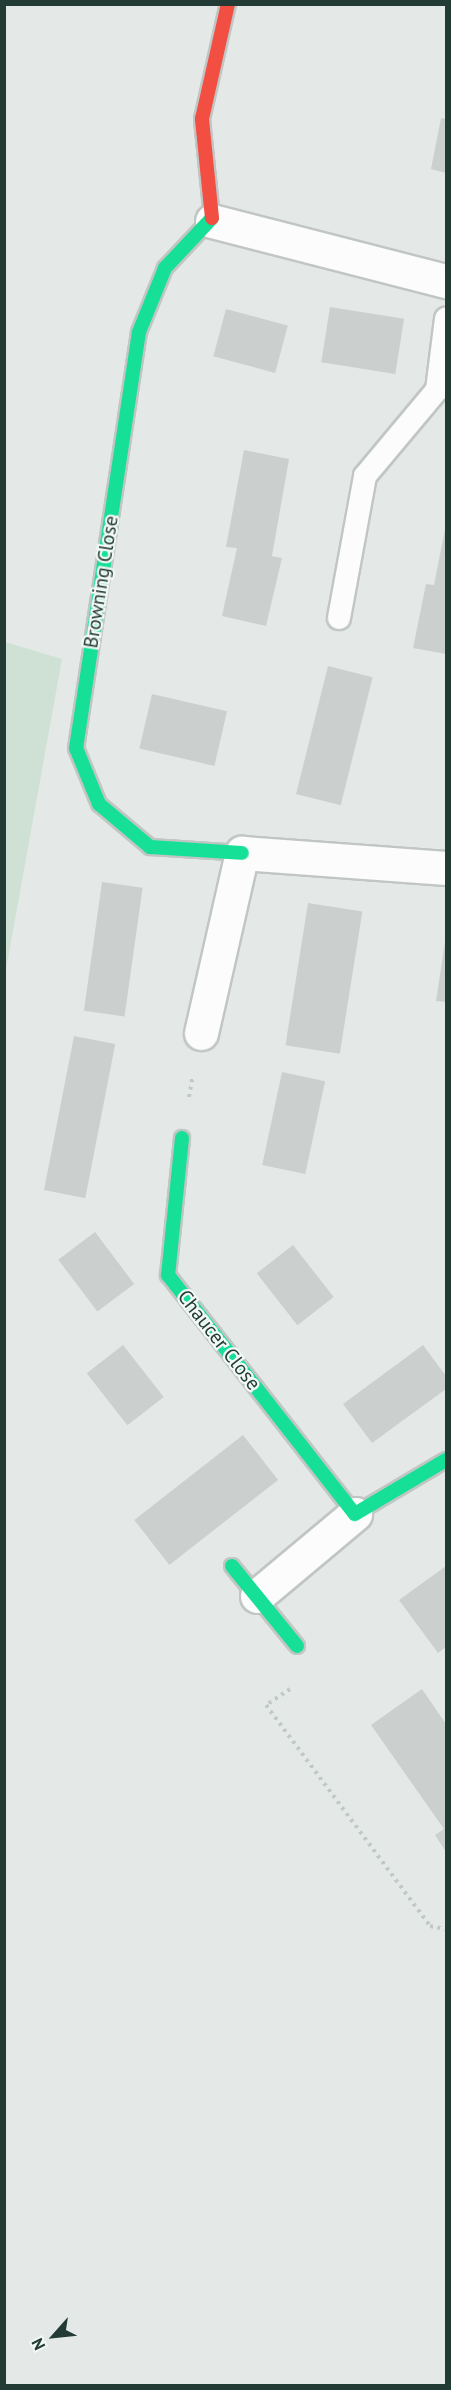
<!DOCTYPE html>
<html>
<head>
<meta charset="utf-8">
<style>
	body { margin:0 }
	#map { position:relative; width:451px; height:2390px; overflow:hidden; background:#e4e9e7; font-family:"PT Sans",sans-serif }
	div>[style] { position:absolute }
	.green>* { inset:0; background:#cee1d4 }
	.building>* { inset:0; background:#cbd0ce; transform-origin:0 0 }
	.path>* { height:4px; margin-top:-2px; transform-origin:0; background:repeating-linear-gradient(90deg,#c1c9c5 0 3px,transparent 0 7.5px) }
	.roads { filter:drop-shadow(2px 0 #c1c6c4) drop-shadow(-2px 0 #c1c6c4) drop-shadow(0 2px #c1c6c4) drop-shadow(0 -2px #c1c6c4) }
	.lane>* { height:22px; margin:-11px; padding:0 11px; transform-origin:11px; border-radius:11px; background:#fbfcfb }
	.street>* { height:33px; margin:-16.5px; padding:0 16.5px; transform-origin:16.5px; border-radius:16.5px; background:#fbfcfb }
	.fast>* { height:14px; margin:-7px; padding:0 7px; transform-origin:7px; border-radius:7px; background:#16e098 }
	.jam>* { height:14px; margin:-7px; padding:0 7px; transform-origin:7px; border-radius:7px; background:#f24e42 }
	span { translate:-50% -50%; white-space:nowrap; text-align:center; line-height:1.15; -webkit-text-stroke:4.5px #f2f8f5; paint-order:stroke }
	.street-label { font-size:20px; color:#233b35 }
	.frame { position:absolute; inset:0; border:6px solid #233b35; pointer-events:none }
	.north { position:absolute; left:24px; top:2306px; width:60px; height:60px; -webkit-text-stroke:4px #f2f8f5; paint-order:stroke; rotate:243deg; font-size:16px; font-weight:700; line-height:24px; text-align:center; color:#233b35 }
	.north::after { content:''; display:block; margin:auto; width:21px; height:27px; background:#233b35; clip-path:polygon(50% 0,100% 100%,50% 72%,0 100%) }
</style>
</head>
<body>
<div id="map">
	<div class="green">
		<i style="clip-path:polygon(5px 642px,62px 659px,5px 975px,4px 642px)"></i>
	</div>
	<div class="building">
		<i style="clip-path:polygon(441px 118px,446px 119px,446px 173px,431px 169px)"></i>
		<i style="left:330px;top:307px;width:75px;height:56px;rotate:9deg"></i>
		<i style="left:226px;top:309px;width:64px;height:49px;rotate:15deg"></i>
		<i style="clip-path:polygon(244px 450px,289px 459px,272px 556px,282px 558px,266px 626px,222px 616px,237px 548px,226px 547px)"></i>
		<i style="clip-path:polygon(446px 524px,446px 654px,413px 648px,426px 584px,434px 585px)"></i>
		<i style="left:328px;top:666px;width:46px;height:132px;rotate:14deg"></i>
		<i style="left:152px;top:694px;width:77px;height:56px;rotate:13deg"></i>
		<i style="left:102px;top:882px;width:41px;height:130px;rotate:8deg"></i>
		<i style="left:308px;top:903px;width:55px;height:144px;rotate:9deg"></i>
		<i style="clip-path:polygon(445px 942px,446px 942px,446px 1002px,436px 1001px)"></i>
		<i style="left:74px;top:1036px;width:42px;height:157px;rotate:11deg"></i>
		<i style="left:282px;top:1072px;width:44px;height:95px;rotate:12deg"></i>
		<i style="left:95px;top:1232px;width:65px;height:46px;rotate:53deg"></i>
		<i style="left:293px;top:1245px;width:66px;height:46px;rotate:52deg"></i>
		<i style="left:123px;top:1345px;width:66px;height:46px;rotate:52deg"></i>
		<i style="clip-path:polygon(423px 1345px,446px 1376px,446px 1389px,372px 1443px,343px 1404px)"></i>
		<i style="left:243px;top:1435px;width:57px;height:138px;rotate:52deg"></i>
		<i style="clip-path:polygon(446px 1566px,446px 1647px,438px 1653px,399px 1600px)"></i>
		<i style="clip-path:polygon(422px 1689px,446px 1724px,446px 1852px,435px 1835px,444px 1829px,371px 1725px)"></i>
	</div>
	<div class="path">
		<i style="left:189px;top:1097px;width:22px;rotate:-80deg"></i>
		<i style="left:290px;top:1689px;width:29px;rotate:146deg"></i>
		<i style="left:266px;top:1705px;width:275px;rotate:53.4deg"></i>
		<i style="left:430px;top:1926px;width:16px;rotate:11deg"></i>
	</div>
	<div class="roads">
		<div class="lane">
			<i style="left:339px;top:618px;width:144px;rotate:-79.6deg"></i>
			<i style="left:365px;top:476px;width:112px;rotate:-50.1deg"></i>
			<i style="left:437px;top:390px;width:72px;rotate:-82.8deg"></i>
		</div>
		<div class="street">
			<i style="left:212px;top:221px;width:242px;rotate:14.4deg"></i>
			<i style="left:201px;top:1033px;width:185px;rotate:-77.2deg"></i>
			<i style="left:242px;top:853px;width:205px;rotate:4.2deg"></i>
			<i style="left:257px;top:1596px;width:128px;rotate:-39.9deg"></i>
		</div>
		<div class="fast">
			<i style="left:212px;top:218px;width:69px;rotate:133.2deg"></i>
			<i style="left:165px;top:268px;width:69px;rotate:112.1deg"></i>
			<i style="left:139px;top:332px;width:421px;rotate:98.6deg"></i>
			<i style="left:76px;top:748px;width:61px;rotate:67.7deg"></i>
			<i style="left:99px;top:804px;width:67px;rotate:40.1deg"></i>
			<i style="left:150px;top:847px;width:92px;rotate:3.7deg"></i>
			<i style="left:182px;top:1138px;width:138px;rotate:95.8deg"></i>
			<i style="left:168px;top:1275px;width:303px;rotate:52deg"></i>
			<i style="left:355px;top:1514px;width:106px;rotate:-30.7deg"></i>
			<i style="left:232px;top:1566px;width:103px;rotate:50.9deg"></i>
		</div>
		<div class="jam">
			<i style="left:212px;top:218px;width:100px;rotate:-95.8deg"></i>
			<i style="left:202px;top:119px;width:118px;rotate:-77.3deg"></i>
		</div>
	</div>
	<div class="street-label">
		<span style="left:101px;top:582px;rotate:-81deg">Browning Close</span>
		<span style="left:219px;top:1340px;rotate:52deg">Chaucer Close</span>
	</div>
	<div class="frame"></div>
	<div class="north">N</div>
</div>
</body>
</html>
